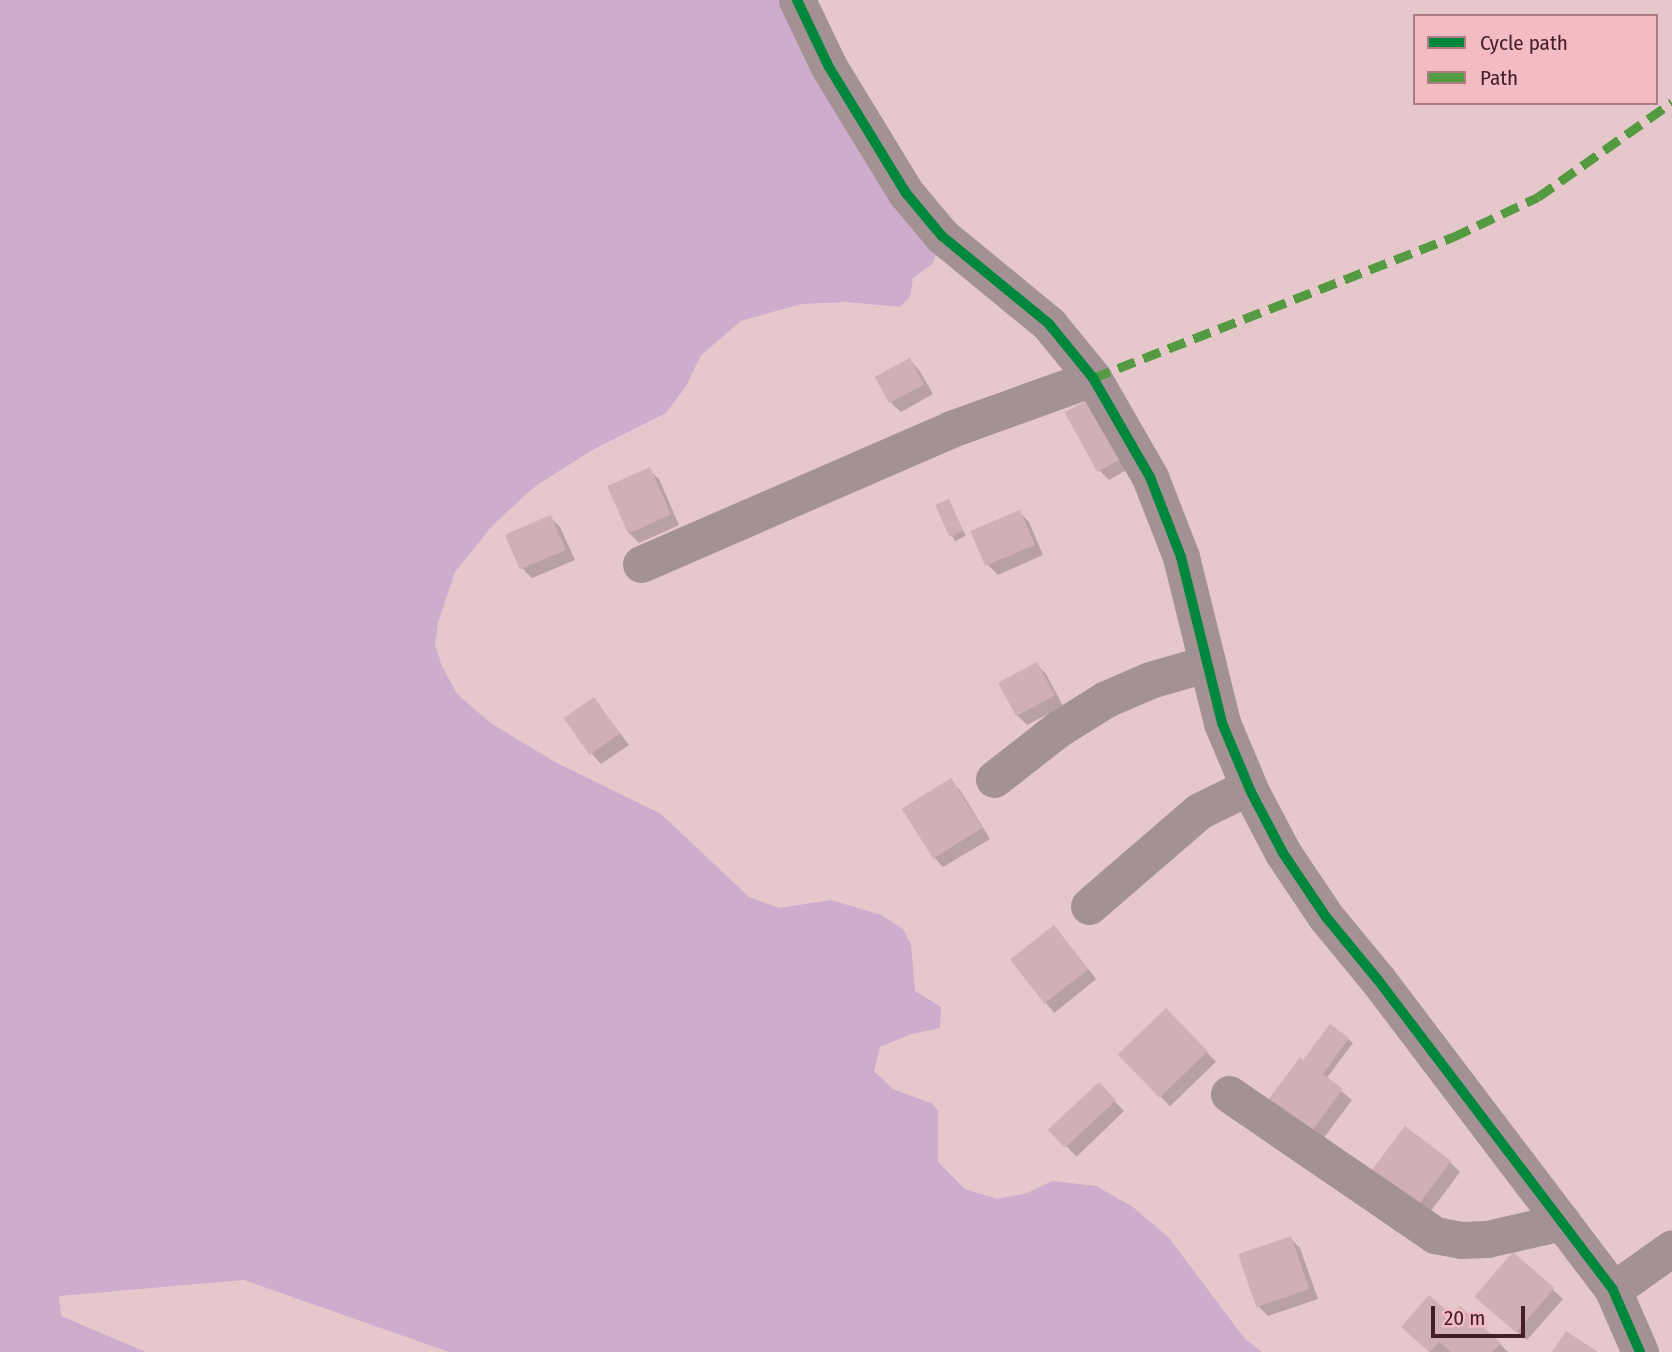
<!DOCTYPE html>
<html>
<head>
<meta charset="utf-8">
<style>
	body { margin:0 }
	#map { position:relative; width:1672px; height:1352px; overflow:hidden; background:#e6c8cc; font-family:"Fira Sans Condensed",sans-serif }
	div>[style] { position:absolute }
	.green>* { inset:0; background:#cdacce }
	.shadow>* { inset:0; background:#0003; transform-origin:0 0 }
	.building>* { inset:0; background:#d0b0b5; transform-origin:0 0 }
	.minor>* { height:37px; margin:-18.5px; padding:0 18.5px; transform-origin:18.5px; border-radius:18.5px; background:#a39193 }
	.quiet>* { height:9px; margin-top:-4.5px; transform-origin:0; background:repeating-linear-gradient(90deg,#549a40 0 18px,transparent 0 27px) }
	.cycleway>* { height:10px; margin:-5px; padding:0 5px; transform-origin:5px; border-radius:5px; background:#00873e }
	span { translate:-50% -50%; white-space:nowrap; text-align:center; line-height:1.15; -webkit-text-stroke:6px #f3bbc2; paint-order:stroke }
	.legend { position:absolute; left:1413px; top:14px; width:245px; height:91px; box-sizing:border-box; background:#f3bbc2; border:2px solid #ad7d84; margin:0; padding:9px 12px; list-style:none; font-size:21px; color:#442026 }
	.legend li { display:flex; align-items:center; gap:14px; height:35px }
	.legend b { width:35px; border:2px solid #ad7d84 }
	.scale { position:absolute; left:1431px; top:1306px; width:94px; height:32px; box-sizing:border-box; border:4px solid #442026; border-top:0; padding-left:9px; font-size:21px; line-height:24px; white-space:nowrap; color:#442026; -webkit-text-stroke:5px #f3bbc2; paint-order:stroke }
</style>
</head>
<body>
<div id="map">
	<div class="green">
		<i style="clip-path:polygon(0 0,797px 0,942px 236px,933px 263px,913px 278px,910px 297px,900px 307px,847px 302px,801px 304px,741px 321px,701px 355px,686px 386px,666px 413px,594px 449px,534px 487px,492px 526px,455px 572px,438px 623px,435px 645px,442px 666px,457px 694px,492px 724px,555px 762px,661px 814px,749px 897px,779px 908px,831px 900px,881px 915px,903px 929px,911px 944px,915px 991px,941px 1007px,940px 1028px,911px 1034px,880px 1047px,874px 1071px,893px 1089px,933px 1104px,938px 1111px,938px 1162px,965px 1189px,997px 1199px,1027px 1193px,1052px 1181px,1096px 1186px,1133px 1207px,1169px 1238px,1245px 1339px,1262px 1352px,449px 1352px,244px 1280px,59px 1296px,61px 1316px,146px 1352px,0 1352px)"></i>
	</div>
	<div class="shadow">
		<i style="clip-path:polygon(910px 360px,919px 370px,933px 394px,901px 412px,891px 403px)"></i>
		<i style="clip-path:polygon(1098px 411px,1130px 468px,1109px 480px,1099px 470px)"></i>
		<i style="clip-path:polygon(649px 470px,659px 479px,679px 525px,639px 543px,629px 533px)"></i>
		<i style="left:948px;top:501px;width:39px;height:12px;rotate:63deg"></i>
		<i style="clip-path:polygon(1019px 512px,1029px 522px,1043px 555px,998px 575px,988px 565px,973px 532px)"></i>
		<i style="clip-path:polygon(550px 517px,560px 527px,575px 560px,532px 578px,522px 568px)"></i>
		<i style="clip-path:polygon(1036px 664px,1046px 674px,1063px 706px,1027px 725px,1017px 715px)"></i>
		<i style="clip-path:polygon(594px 699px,629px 745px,601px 764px,592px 754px)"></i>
		<i style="clip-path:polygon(950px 781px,960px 790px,990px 839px,943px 867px,934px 857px)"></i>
		<i style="left:1054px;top:927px;width:67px;height:54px;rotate:51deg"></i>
		<i style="left:1166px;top:1010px;width:72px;height:64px;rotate:46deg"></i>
		<i style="clip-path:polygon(1331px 1026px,1353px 1043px,1326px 1079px,1352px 1100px,1320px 1143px,1278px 1113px,1304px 1062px)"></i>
		<i style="left:1099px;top:1085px;width:36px;height:66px;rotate:46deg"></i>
		<i style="clip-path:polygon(1450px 1162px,1460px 1172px,1425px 1219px,1379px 1186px)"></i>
		<i style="clip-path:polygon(1290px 1238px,1300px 1248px,1318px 1299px,1268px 1316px,1258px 1306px)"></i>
		<i style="clip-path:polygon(1513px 1254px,1563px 1299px,1527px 1340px,1486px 1305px)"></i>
		<i style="clip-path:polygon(1452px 1318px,1500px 1344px,1508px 1352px,1430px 1352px,1413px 1337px)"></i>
	</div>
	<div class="building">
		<i style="left:910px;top:358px;width:30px;height:40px;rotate:62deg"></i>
		<i style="left:1089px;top:399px;width:68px;height:28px;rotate:61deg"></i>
		<i style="left:650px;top:467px;width:52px;height:47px;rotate:66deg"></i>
		<i style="left:949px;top:499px;width:35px;height:15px;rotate:66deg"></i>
		<i style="left:1020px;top:510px;width:38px;height:54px;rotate:67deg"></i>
		<i style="left:551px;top:515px;width:38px;height:50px;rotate:67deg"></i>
		<i style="left:1037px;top:662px;width:38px;height:44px;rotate:62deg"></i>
		<i style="left:594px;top:697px;width:45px;height:37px;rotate:55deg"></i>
		<i style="left:951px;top:778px;width:59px;height:58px;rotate:58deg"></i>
		<i style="left:1054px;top:925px;width:56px;height:56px;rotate:52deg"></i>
		<i style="left:1166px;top:1008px;width:60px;height:67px;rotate:46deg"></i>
		<i style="clip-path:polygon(1330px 1024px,1349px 1038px,1323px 1074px,1343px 1089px,1309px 1135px,1266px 1103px,1300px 1057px,1303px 1060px)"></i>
		<i style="left:1099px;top:1082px;width:25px;height:70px;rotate:47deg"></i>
		<i style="left:1405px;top:1126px;width:58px;height:64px;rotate:37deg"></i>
		<i style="left:1291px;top:1236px;width:56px;height:56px;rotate:71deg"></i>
		<i style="left:1513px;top:1252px;width:55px;height:59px;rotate:41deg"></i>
		<i style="clip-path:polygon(1429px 1295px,1452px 1315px,1460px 1306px,1501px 1343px,1492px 1352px,1451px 1352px,1439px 1342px,1429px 1352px,1401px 1327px)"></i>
		<i style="clip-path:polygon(1566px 1331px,1598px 1352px,1552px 1352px)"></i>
	</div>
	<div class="minor">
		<i style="left:797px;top:0;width:74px;rotate:64.5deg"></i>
		<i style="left:829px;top:67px;width:148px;rotate:58.6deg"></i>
		<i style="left:906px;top:193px;width:56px;rotate:50.1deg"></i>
		<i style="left:942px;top:236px;width:139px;rotate:39.4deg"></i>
		<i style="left:1049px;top:324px;width:70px;rotate:50.8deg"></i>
		<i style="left:1093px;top:378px;width:114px;rotate:60.1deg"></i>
		<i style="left:1150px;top:477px;width:86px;rotate:68.8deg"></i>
		<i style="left:1181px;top:557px;width:171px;rotate:76.1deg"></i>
		<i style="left:1222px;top:723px;width:75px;rotate:67.2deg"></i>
		<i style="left:1251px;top:792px;width:69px;rotate:62.3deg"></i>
		<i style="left:1283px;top:853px;width:77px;rotate:56.1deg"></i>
		<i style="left:1326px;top:917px;width:82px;rotate:50.5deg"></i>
		<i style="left:1378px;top:980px;width:389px;rotate:52.8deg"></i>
		<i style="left:1613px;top:1290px;width:68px;rotate:66.5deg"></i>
		<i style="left:641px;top:564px;width:338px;rotate:-23.5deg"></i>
		<i style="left:951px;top:429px;width:151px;rotate:-19.8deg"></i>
		<i style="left:994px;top:779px;width:81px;rotate:-38deg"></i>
		<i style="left:1058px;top:729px;width:57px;rotate:-32deg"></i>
		<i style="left:1106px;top:699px;width:48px;rotate:-23.4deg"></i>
		<i style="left:1150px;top:680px;width:60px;rotate:-16.3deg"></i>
		<i style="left:1089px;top:906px;width:145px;rotate:-40.8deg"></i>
		<i style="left:1199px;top:811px;width:55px;rotate:-26.1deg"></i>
		<i style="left:1229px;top:1094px;width:250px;rotate:34.4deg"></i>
		<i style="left:1435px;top:1235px;width:26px;rotate:11deg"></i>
		<i style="left:1461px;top:1240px;width:26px;rotate:-2deg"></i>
		<i style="left:1487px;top:1239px;width:77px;rotate:-12.8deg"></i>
		<i style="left:1613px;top:1290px;width:72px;rotate:-35.4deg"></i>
	</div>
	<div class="quiet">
		<i style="left:1093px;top:378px;width:387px;rotate:-21.4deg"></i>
		<i style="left:1453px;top:237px;width:94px;rotate:-25.2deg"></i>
		<i style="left:1538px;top:197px;width:164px;rotate:-35.3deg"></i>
	</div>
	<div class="cycleway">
		<i style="left:797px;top:0;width:74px;rotate:64.5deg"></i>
		<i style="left:829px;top:67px;width:148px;rotate:58.6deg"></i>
		<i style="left:906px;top:193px;width:56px;rotate:50.1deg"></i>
		<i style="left:942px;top:236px;width:139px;rotate:39.4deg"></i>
		<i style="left:1049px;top:324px;width:70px;rotate:50.8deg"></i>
		<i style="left:1093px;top:378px;width:114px;rotate:60.1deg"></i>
		<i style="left:1150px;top:477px;width:86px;rotate:68.8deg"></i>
		<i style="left:1181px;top:557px;width:171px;rotate:76.1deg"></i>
		<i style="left:1222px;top:723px;width:75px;rotate:67.2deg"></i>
		<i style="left:1251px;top:792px;width:69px;rotate:62.3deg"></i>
		<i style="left:1283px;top:853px;width:77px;rotate:56.1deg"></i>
		<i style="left:1326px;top:917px;width:82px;rotate:50.5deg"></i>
		<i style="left:1378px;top:980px;width:389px;rotate:52.8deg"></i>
		<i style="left:1613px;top:1290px;width:68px;rotate:66.5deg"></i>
	</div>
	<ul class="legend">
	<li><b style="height:9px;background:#00873e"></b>Cycle path</li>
	<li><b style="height:9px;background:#549a40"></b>Path</li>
	</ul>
	<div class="scale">20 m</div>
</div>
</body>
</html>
